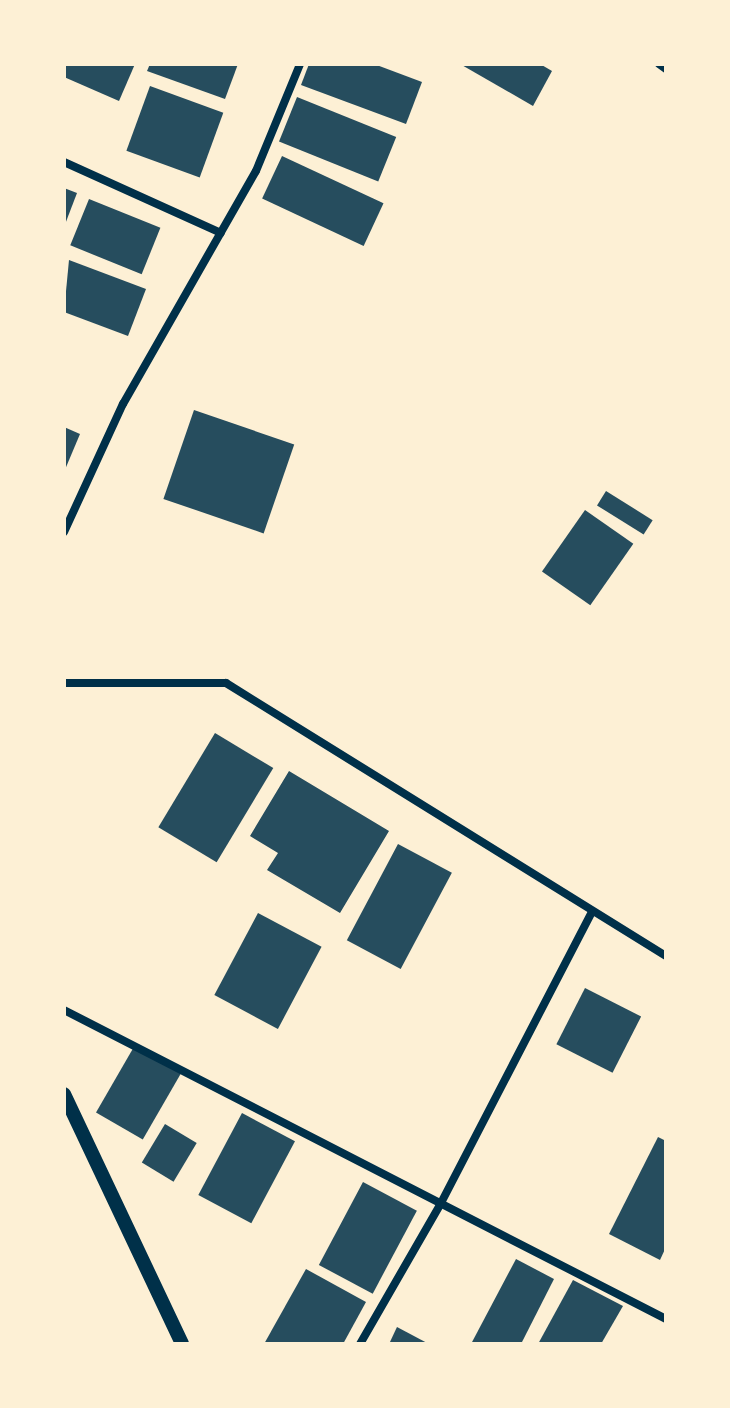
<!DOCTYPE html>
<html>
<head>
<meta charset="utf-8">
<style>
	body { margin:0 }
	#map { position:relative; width:730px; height:1408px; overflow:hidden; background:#fdf0d5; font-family:"Sofia Sans Condensed",sans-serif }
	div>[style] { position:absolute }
	.building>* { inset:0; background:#264d5e; transform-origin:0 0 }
	.minor>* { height:8px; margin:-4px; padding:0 4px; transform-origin:4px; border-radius:4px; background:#003049 }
	.tertiary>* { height:14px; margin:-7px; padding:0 7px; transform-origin:7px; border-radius:7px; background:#003049 }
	span { translate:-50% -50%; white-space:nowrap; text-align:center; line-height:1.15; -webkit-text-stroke:6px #fdf0d5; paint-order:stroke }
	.frame { position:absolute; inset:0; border:66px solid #fdf0d5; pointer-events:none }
</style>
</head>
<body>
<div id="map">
	<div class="building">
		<i style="clip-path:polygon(64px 64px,135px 64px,119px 101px,64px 77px)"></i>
		<i style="clip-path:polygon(150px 64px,238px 64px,225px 99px,147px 71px)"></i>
		<i style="clip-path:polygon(309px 64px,374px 64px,422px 82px,406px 124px,301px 85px)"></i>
		<i style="clip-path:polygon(460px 64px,540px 64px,552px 71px,533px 106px)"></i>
		<i style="left:150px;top:86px;width:78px;height:69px;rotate:20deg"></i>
		<i style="left:297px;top:97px;width:107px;height:48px;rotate:22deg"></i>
		<i style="left:282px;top:156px;width:112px;height:47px;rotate:25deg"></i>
		<i style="clip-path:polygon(64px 188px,77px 193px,64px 227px)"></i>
		<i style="left:89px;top:199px;width:77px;height:50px;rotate:22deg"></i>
		<i style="clip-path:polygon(69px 260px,146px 289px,128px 336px,64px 312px)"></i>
		<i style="left:194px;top:410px;width:106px;height:94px;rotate:19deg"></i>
		<i style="clip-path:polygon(64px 427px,80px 434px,64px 472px)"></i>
		<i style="left:606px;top:491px;width:55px;height:17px;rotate:32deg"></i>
		<i style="left:585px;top:510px;width:59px;height:75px;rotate:35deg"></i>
		<i style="left:215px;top:733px;width:68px;height:110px;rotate:31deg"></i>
		<i style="clip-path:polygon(289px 771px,389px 831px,340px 913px,267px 870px,278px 853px,250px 836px)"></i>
		<i style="left:398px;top:844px;width:61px;height:109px;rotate:28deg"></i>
		<i style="left:258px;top:913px;width:72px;height:93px;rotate:28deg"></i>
		<i style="left:585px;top:988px;width:63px;height:63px;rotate:27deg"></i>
		<i style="left:135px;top:1045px;width:54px;height:78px;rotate:30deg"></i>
		<i style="left:242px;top:1113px;width:60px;height:93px;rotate:28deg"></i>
		<i style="left:165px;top:1124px;width:37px;height:45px;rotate:31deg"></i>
		<i style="clip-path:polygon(658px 1137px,666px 1141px,666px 1247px,660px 1260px,609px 1234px)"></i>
		<i style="left:363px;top:1182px;width:61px;height:94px;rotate:28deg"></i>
		<i style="clip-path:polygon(516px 1259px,554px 1279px,521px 1344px,471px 1344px)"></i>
		<i style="clip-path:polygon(306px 1269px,366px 1302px,343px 1344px,264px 1344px)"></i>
		<i style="clip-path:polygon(573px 1280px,623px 1306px,601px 1344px,538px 1344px)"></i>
		<i style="clip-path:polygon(397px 1327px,429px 1344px,389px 1344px)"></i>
	</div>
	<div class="minor">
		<i style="left:659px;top:64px;width:9px;rotate:36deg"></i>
		<i style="left:64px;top:162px;width:172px;rotate:24.3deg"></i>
		<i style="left:64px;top:532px;width:141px;rotate:-65.3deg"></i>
		<i style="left:123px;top:404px;width:268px;rotate:-60.3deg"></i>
		<i style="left:256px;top:171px;width:116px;rotate:-67.6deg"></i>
		<i style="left:64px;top:683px;width:162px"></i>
		<i style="left:226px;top:683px;width:518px;rotate:31.82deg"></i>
		<i style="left:64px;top:1010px;width:677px;rotate:27.17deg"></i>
		<i style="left:360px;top:1344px;width:163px;rotate:-60.1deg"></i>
		<i style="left:441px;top:1203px;width:328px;rotate:-62.6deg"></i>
	</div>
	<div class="tertiary">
		<i style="left:64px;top:1094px;width:276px;rotate:64.7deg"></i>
	</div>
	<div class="frame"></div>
</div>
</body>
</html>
